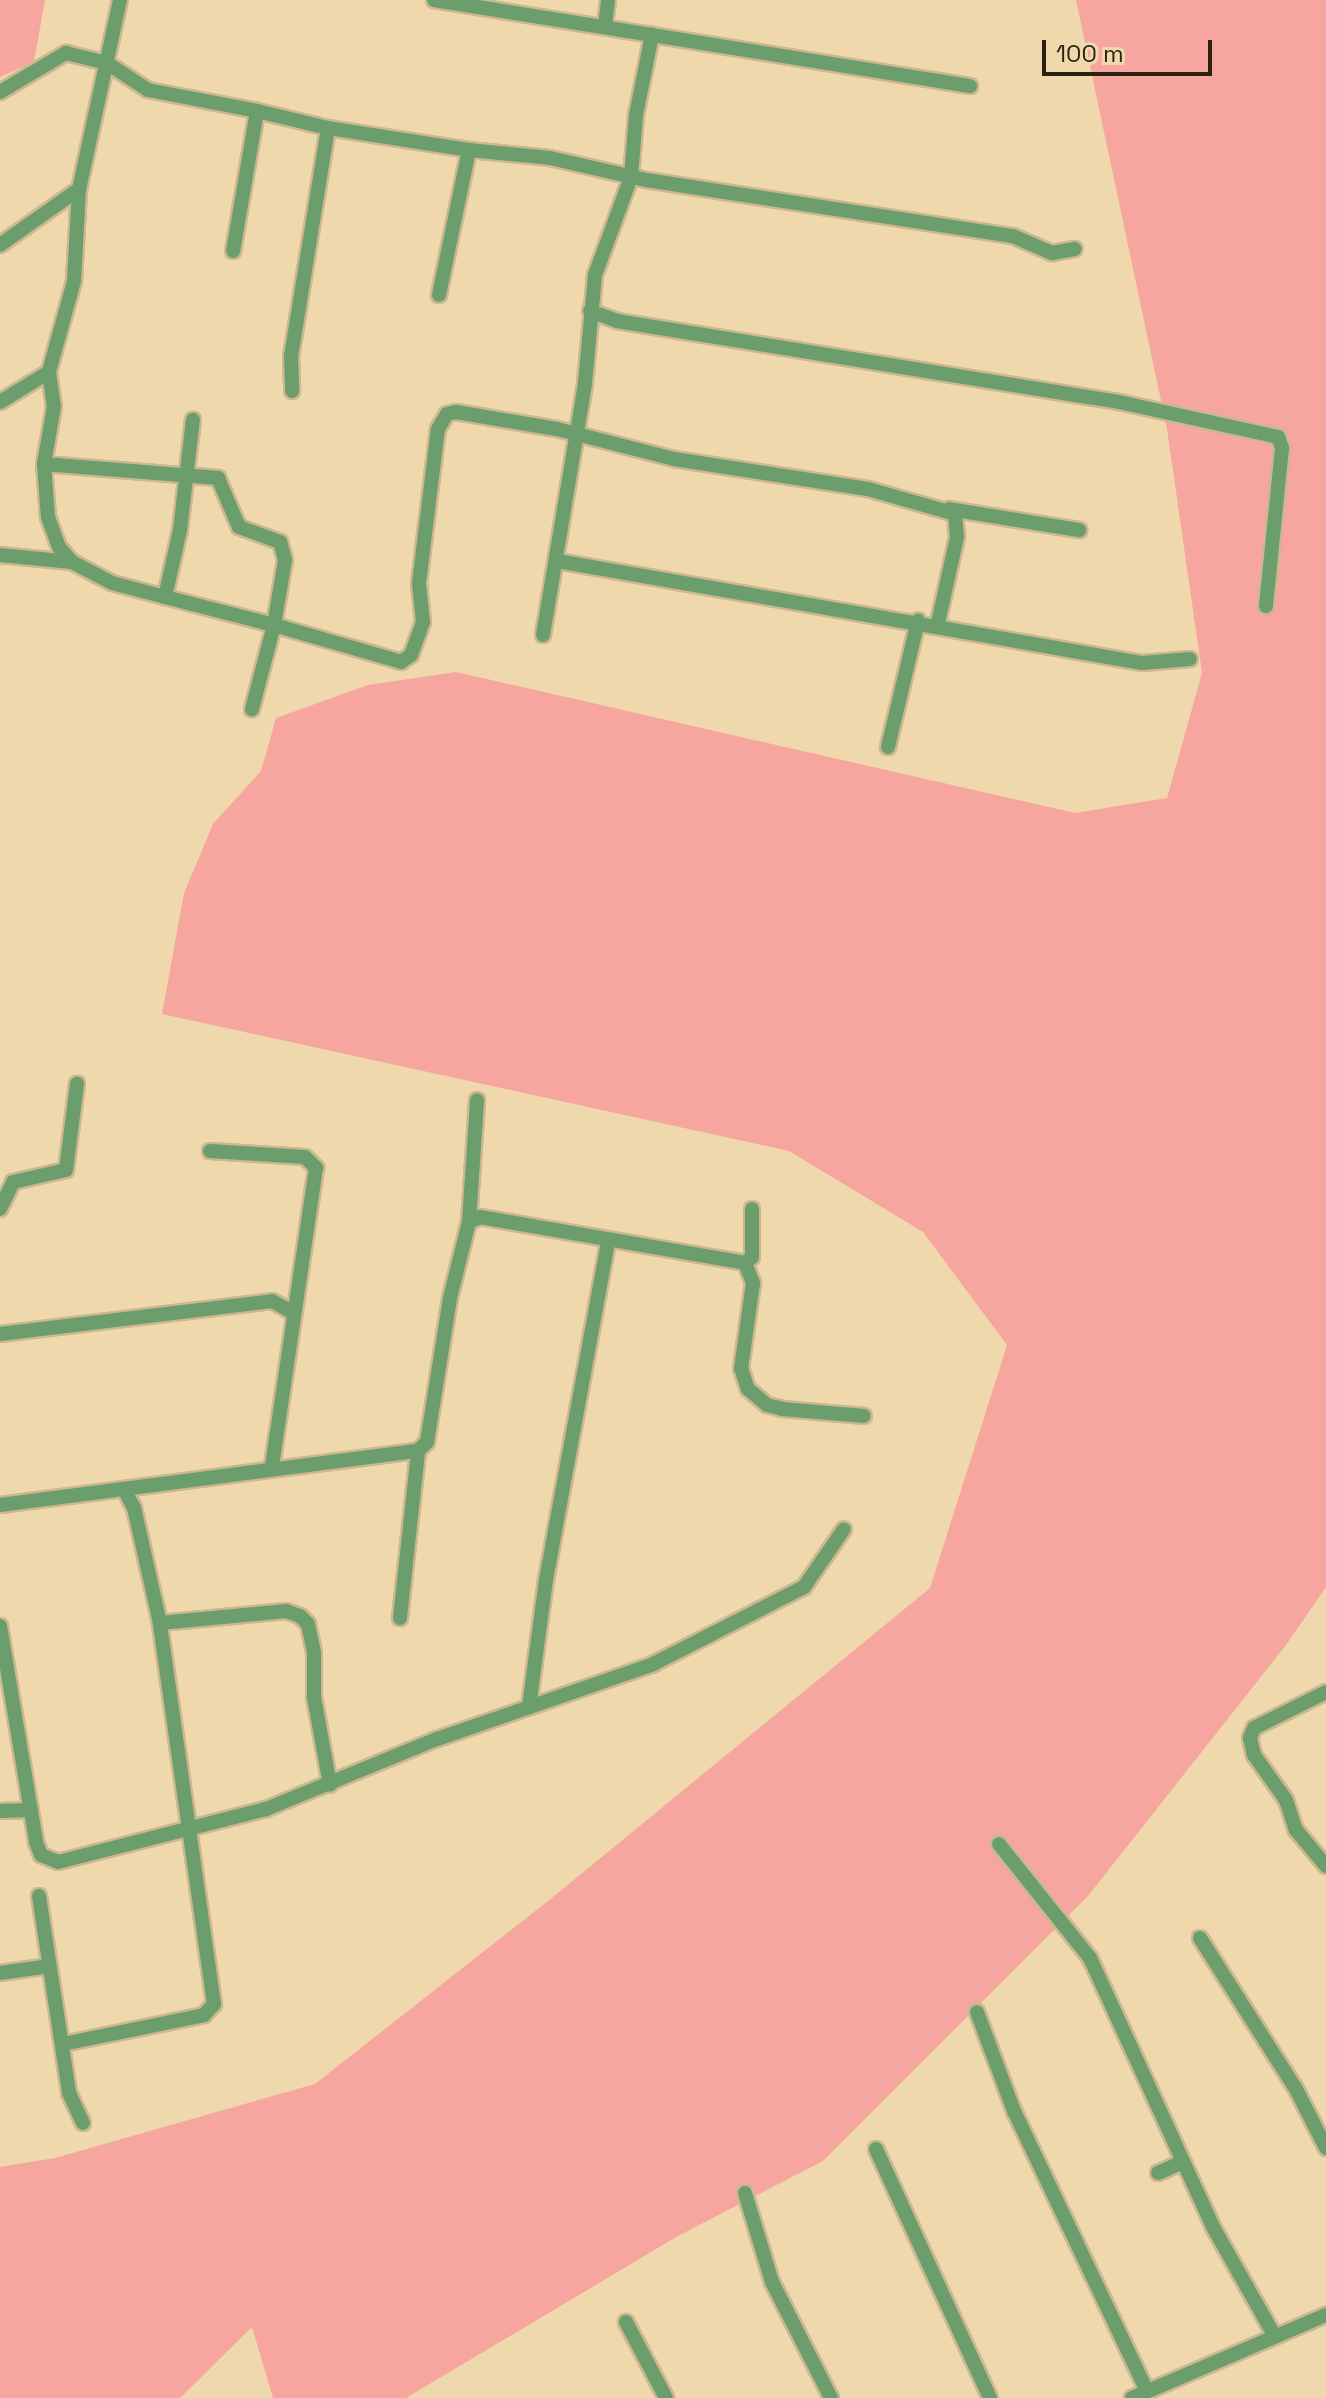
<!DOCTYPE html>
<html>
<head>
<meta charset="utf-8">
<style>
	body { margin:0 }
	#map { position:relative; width:1326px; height:2398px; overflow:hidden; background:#efd9ac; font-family:"Space Grotesk",sans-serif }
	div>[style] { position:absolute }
	.green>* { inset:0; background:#f6a69e }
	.roads { filter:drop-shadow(2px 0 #ccb890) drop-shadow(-2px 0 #ccb890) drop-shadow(0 2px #ccb890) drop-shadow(0 -2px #ccb890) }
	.minor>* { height:14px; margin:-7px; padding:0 7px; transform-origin:7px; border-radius:7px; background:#6b9d6d }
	span { translate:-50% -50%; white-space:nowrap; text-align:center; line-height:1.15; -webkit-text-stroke:8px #efd9ac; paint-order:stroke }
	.scale { position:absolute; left:1042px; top:40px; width:170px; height:36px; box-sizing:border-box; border:4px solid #2a2210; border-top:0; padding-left:10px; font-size:24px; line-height:28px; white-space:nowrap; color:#2a2210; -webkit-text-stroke:6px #efd9ac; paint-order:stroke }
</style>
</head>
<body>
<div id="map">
	<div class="green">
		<i style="clip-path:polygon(0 0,45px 0,34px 62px,0 77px)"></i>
		<i style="clip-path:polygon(1076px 0,1326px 0,1326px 1587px,1286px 1645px,1088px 1896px,823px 2161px,678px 2236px,406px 2398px,273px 2398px,252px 2327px,180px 2398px,0 2398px,0 2167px,55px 2158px,315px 2084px,553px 1897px,930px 1588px,1007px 1345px,923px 1232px,789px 1151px,162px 1014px,184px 893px,213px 824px,261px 771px,276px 718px,368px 685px,456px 672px,1075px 813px,1167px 798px,1202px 673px,1167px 429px)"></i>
	</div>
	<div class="roads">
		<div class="minor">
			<i style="left:120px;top:0;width:193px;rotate:102.2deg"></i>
			<i style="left:79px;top:189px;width:92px;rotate:93.1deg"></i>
			<i style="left:74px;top:281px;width:94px;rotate:105.4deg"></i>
			<i style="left:49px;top:372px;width:34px;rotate:82deg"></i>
			<i style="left:54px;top:406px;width:59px;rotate:99.8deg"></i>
			<i style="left:44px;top:464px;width:175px;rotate:4.6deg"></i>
			<i style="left:218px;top:478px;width:53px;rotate:66.8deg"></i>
			<i style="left:239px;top:527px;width:44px;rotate:20.1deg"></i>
			<i style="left:280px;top:542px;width:19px;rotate:74deg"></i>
			<i style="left:285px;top:560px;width:66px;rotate:99.6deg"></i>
			<i style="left:274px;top:625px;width:132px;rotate:16.2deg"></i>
			<i style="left:401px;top:662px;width:12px;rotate:-35deg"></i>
			<i style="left:411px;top:655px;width:35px;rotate:-70deg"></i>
			<i style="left:423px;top:622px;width:39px;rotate:-96deg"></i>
			<i style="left:419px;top:583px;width:155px;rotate:-83deg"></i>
			<i style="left:438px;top:429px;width:17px;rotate:-59deg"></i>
			<i style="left:447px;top:414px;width:9px;rotate:-13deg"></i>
			<i style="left:456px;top:412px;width:102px;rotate:9.6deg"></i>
			<i style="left:557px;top:429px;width:121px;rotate:14.4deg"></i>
			<i style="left:674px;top:459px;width:196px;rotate:8.8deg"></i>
			<i style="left:868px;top:489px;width:91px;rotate:16deg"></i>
			<i style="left:955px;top:514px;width:23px;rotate:85deg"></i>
			<i style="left:957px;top:537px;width:88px;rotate:102.5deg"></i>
			<i style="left:434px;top:0;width:543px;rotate:9.12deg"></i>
			<i style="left:605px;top:25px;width:25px;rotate:-83deg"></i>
			<i style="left:0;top:92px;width:77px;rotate:-30.6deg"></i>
			<i style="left:66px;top:53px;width:42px;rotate:13.7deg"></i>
			<i style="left:107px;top:63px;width:49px;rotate:33.4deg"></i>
			<i style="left:148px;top:90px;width:111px;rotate:10.9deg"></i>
			<i style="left:257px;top:111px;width:142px;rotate:99.7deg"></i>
			<i style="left:257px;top:111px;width:73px;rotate:13.5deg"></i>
			<i style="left:328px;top:128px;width:231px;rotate:99.2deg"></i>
			<i style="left:291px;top:356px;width:35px;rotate:88deg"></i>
			<i style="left:328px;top:128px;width:143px;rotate:8.9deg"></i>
			<i style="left:469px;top:150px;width:148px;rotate:101.7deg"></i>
			<i style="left:469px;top:150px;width:81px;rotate:5.6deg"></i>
			<i style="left:550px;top:158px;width:98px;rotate:12.9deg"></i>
			<i style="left:646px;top:180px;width:371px;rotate:8.7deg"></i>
			<i style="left:1013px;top:236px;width:43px;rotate:23.6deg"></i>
			<i style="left:1052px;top:253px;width:23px;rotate:-10deg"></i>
			<i style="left:0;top:245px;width:97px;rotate:-35.3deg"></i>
			<i style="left:590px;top:311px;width:29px;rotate:20deg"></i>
			<i style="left:617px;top:321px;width:508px;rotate:9.17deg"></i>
			<i style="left:1119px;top:402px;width:163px;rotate:12.4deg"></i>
			<i style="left:1278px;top:437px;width:12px;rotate:70deg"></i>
			<i style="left:1282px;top:448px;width:159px;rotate:95.8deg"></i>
			<i style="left:0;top:402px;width:57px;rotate:-31.5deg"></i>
			<i style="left:44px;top:464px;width:53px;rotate:85.7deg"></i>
			<i style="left:48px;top:517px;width:32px;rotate:70deg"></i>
			<i style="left:59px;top:547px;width:20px;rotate:49deg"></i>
			<i style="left:72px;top:562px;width:45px;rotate:27.7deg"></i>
			<i style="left:112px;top:583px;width:55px;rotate:14.8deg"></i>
			<i style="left:165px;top:597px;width:69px;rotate:-77.4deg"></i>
			<i style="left:180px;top:530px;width:111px;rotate:-83.3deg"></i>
			<i style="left:949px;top:509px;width:132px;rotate:9.2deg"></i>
			<i style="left:0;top:555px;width:72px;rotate:5.6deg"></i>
			<i style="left:557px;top:561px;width:594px;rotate:9.89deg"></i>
			<i style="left:1142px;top:663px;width:48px;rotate:-4.8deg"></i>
			<i style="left:165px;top:597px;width:113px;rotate:14.4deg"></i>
			<i style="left:274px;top:625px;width:87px;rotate:104.7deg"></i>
			<i style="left:543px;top:635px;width:255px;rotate:-80.5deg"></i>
			<i style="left:585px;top:383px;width:108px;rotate:-84.7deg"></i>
			<i style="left:595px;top:275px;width:104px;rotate:-69.8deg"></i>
			<i style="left:631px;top:177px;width:62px;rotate:-85.4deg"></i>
			<i style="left:636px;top:115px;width:82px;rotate:-78.7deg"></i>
			<i style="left:888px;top:747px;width:130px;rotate:-76.6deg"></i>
			<i style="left:210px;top:1151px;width:95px;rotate:3.6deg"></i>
			<i style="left:305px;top:1157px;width:16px;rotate:45deg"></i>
			<i style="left:316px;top:1168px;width:301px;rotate:98.4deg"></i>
			<i style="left:0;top:1209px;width:30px;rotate:-64deg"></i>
			<i style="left:13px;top:1182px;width:54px;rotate:-12.8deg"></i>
			<i style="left:66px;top:1170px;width:87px;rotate:-82.7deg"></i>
			<i style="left:469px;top:1222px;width:122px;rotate:-86.2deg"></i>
			<i style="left:745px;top:1263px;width:22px;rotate:68deg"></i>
			<i style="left:753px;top:1283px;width:86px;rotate:98deg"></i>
			<i style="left:741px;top:1368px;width:22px;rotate:72deg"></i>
			<i style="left:748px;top:1389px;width:25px;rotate:40deg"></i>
			<i style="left:767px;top:1405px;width:16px;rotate:14deg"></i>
			<i style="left:783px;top:1409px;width:81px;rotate:4.9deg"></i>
			<i style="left:0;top:1334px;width:274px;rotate:-6.9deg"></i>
			<i style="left:272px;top:1301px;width:25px;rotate:29deg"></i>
			<i style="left:0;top:1505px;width:421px;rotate:-7.4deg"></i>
			<i style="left:418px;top:1451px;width:13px;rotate:-45deg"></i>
			<i style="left:427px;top:1442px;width:146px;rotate:-80.9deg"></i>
			<i style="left:450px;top:1298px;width:78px;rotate:-76deg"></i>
			<i style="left:469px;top:1222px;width:12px;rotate:-24deg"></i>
			<i style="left:480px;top:1217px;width:269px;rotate:9.8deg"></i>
			<i style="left:745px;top:1263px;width:9px;rotate:-41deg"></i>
			<i style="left:752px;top:1257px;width:48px;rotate:-90deg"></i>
			<i style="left:400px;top:1618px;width:168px;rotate:-83.8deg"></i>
			<i style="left:160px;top:1623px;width:127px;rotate:-5.4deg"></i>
			<i style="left:286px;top:1611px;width:15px;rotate:20deg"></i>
			<i style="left:300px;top:1616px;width:11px;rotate:45deg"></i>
			<i style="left:308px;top:1624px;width:29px;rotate:78deg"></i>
			<i style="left:314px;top:1652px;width:45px;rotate:90deg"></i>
			<i style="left:314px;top:1697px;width:89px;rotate:79.7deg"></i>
			<i style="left:0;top:1626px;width:219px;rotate:80.5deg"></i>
			<i style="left:36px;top:1842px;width:14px;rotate:69deg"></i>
			<i style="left:41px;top:1855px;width:18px;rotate:22deg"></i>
			<i style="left:58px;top:1862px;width:215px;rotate:-14.3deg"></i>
			<i style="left:266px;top:1809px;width:185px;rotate:-22.3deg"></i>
			<i style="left:437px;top:1739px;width:229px;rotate:-19.1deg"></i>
			<i style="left:653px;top:1664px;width:169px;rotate:-27deg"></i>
			<i style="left:804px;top:1587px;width:70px;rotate:-55.4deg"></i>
			<i style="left:1326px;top:1692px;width:80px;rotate:153.4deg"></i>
			<i style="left:1254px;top:1728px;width:11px;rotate:112deg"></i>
			<i style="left:1250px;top:1738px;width:17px;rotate:77deg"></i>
			<i style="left:1254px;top:1755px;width:55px;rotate:54.6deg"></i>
			<i style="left:1286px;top:1800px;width:32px;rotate:72deg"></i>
			<i style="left:1296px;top:1830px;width:47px;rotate:50.2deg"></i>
			<i style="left:529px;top:1707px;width:128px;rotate:-82.4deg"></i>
			<i style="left:546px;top:1580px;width:345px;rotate:-79.6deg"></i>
			<i style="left:0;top:1811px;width:31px;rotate:-2deg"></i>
			<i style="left:999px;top:1844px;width:146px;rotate:51.4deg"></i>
			<i style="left:1090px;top:1958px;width:296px;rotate:65.4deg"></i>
			<i style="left:1213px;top:2227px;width:124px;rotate:60.5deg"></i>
			<i style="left:39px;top:1896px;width:199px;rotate:81.3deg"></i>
			<i style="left:69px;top:2093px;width:33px;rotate:65deg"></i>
			<i style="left:1200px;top:1938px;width:181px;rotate:57.6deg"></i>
			<i style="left:1297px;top:2091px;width:64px;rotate:63deg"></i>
			<i style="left:0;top:1973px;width:50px;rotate:-8deg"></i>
			<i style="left:977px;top:2012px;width:106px;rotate:69.5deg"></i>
			<i style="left:1014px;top:2111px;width:310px;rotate:64.6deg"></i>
			<i style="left:63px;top:2044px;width:144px;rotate:-11.6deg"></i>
			<i style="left:204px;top:2015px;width:15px;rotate:-48deg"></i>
			<i style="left:214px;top:2004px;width:385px;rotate:-98.1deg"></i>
			<i style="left:160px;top:1623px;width:118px;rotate:-102.7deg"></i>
			<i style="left:134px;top:1508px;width:21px;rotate:-118deg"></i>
			<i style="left:876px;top:2149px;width:274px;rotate:65.4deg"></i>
			<i style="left:1158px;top:2173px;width:27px;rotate:-24deg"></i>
			<i style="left:745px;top:2193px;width:93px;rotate:73.1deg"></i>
			<i style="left:772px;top:2282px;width:130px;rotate:63deg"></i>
			<i style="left:626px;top:2322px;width:86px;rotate:62.2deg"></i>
			<i style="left:1132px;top:2398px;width:211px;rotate:-23.2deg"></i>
		</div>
	</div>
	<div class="scale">100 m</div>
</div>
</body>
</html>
